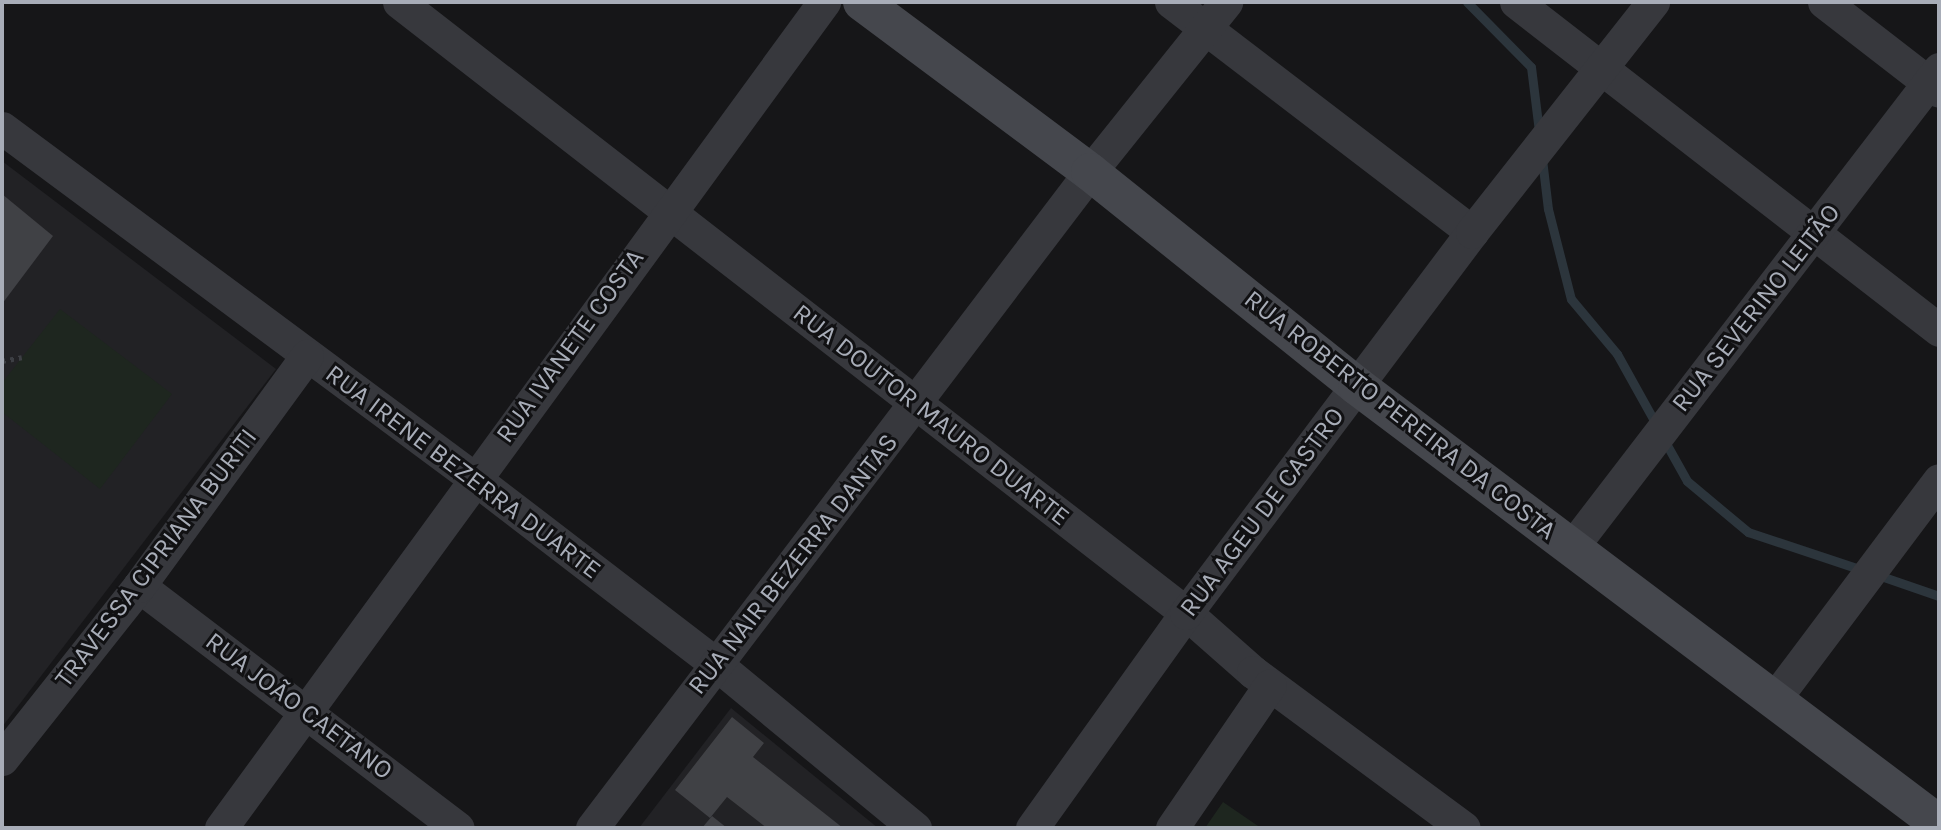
<!DOCTYPE html>
<html>
<head>
<meta charset="utf-8">
<style>
	body { margin:0 }
	#map { position:relative; width:1941px; height:830px; overflow:hidden; background:#161618; font-family:Karla,sans-serif }
	div>[style] { position:absolute }
	.built>* { inset:0; background:#222225 }
	.green>* { inset:0; background:#1e261f }
	.stream>* { height:9px; margin:-4.5px; padding:0 4.5px; transform-origin:4.5px; border-radius:4.5px; background:#2c353c }
	.building>* { inset:0; background:#404145 }
	.path>* { height:4.5px; margin-top:-2.25px; transform-origin:0; background:repeating-linear-gradient(90deg,#3d3f44 0 3.5px,transparent 0 8.5px) }
	.street>* { height:33px; margin:-16.5px; padding:0 16.5px; transform-origin:16.5px; border-radius:16.5px; background:#37383d }
	.secondary>* { height:38px; margin:-19px; padding:0 19px; transform-origin:19px; border-radius:19px; background:#45474d }
	span { translate:-50% -50%; white-space:nowrap; text-align:center; line-height:1.15; -webkit-text-stroke:6px #111113; paint-order:stroke }
	.street-label { font-size:26px; color:#a8adb8 }
	.frame { position:absolute; inset:0; border:4px solid #a8adb8; pointer-events:none }
</style>
</head>
<body>
<div id="map">
	<div class="built">
		<i style="clip-path:polygon(2px 161px,276px 369px,2px 727px)"></i>
		<i style="clip-path:polygon(731px 708px,878px 828px,639px 828px)"></i>
	</div>
	<div class="green">
		<i style="clip-path:polygon(60px 309px,172px 394px,100px 489px,2px 412px,2px 383px)"></i>
		<i style="clip-path:polygon(1223px 802px,1261px 828px,1205px 828px)"></i>
	</div>
	<div class="stream">
		<i style="left:1467px;top:2px;width:91px;rotate:45.4deg"></i>
		<i style="left:1531px;top:67px;width:64px;rotate:82.9deg"></i>
		<i style="left:1542px;top:159px;width:50px;rotate:83.2deg"></i>
		<i style="left:1548px;top:209px;width:93px;rotate:75.7deg"></i>
		<i style="left:1571px;top:299px;width:72px;rotate:50.1deg"></i>
		<i style="left:1617px;top:354px;width:82px;rotate:60.9deg"></i>
		<i style="left:1663px;top:438px;width:49px;rotate:60.8deg"></i>
		<i style="left:1687px;top:481px;width:80px;rotate:39.9deg"></i>
		<i style="left:1748px;top:532px;width:120px;rotate:18.4deg"></i>
		<i style="left:1875px;top:574px;width:68px;rotate:19deg"></i>
	</div>
	<div class="building">
		<i style="clip-path:polygon(2px 194px,53px 236px,2px 304px)"></i>
		<i style="clip-path:polygon(732px 717px,764px 743px,753px 757px,843px 828px,767px 828px,727px 797px,710px 818px,675px 790px)"></i>
		<i style="clip-path:polygon(712px 816px,727px 828px,702px 828px)"></i>
	</div>
	<div class="path">
		<i style="left:2px;top:361px;width:20px;rotate:-11deg"></i>
	</div>
	<div class="street">
		<i style="left:399px;top:2px;width:996px;rotate:37.82deg"></i>
		<i style="left:1186px;top:613px;width:89px;rotate:41.4deg"></i>
		<i style="left:1253px;top:672px;width:262px;rotate:36.5deg"></i>
		<i style="left:1171px;top:2px;width:379px;rotate:37.4deg"></i>
		<i style="left:1516px;top:2px;width:535px;rotate:37.79deg"></i>
		<i style="left:1824px;top:2px;width:145px;rotate:37.7deg"></i>
		<i style="left:2px;top:128px;width:589px;rotate:36.58deg"></i>
		<i style="left:475px;top:479px;width:304px;rotate:37.5deg"></i>
		<i style="left:716px;top:664px;width:258px;rotate:39.5deg"></i>
		<i style="left:1572px;top:547px;width:603px;rotate:-52.48deg"></i>
		<i style="left:139px;top:586px;width:400px;rotate:37.2deg"></i>
		<i style="left:1773px;top:701px;width:276px;rotate:-53.1deg"></i>
		<i style="left:2px;top:759px;width:221px;rotate:-51.6deg"></i>
		<i style="left:139px;top:586px;width:285px;rotate:-53.9deg"></i>
		<i style="left:221px;top:828px;width:1023px;rotate:-53.87deg"></i>
		<i style="left:592px;top:828px;width:824px;rotate:-52.8deg"></i>
		<i style="left:1090px;top:172px;width:218px;rotate:-51.3deg"></i>
		<i style="left:1032px;top:828px;width:264px;rotate:-54.4deg"></i>
		<i style="left:1186px;top:613px;width:476px;rotate:-53.1deg"></i>
		<i style="left:1472px;top:232px;width:293px;rotate:-51.8deg"></i>
		<i style="left:1172px;top:828px;width:173px;rotate:-55.6deg"></i>
	</div>
	<div class="secondary">
		<i style="left:862px;top:2px;width:284px;rotate:36.7deg"></i>
		<i style="left:1090px;top:172px;width:342px;rotate:38.7deg"></i>
		<i style="left:1357px;top:386px;width:728px;rotate:36.96deg"></i>
	</div>
	<div class="street-label">
		<span style="left:1756px;top:308px;rotate:-52deg">RUA SEVERINO LEITÃO</span>
		<span style="left:570px;top:346px;rotate:-54deg">RUA IVANETE COSTA</span>
		<span style="left:931px;top:415px;rotate:38deg">RUA DOUTOR MAURO DUARTE</span>
		<span style="left:1400px;top:415px;rotate:38deg">RUA ROBERTO PEREIRA DA COSTA</span>
		<span style="left:463px;top:472px;rotate:37deg">RUA IRENE BEZERRA DUARTE</span>
		<span style="left:1262px;top:512px;rotate:-53deg">RUA AGEU DE CASTRO</span>
		<span style="left:156px;top:558px;rotate:-53deg">TRAVESSA CIPRIANA BURITI</span>
		<span style="left:793px;top:564px;rotate:-52deg">RUA NAIR BEZERRA DANTAS</span>
		<span style="left:299px;top:706px;rotate:37deg">RUA JOÃO CAETANO</span>
	</div>
	<div class="frame"></div>
</div>
</body>
</html>
